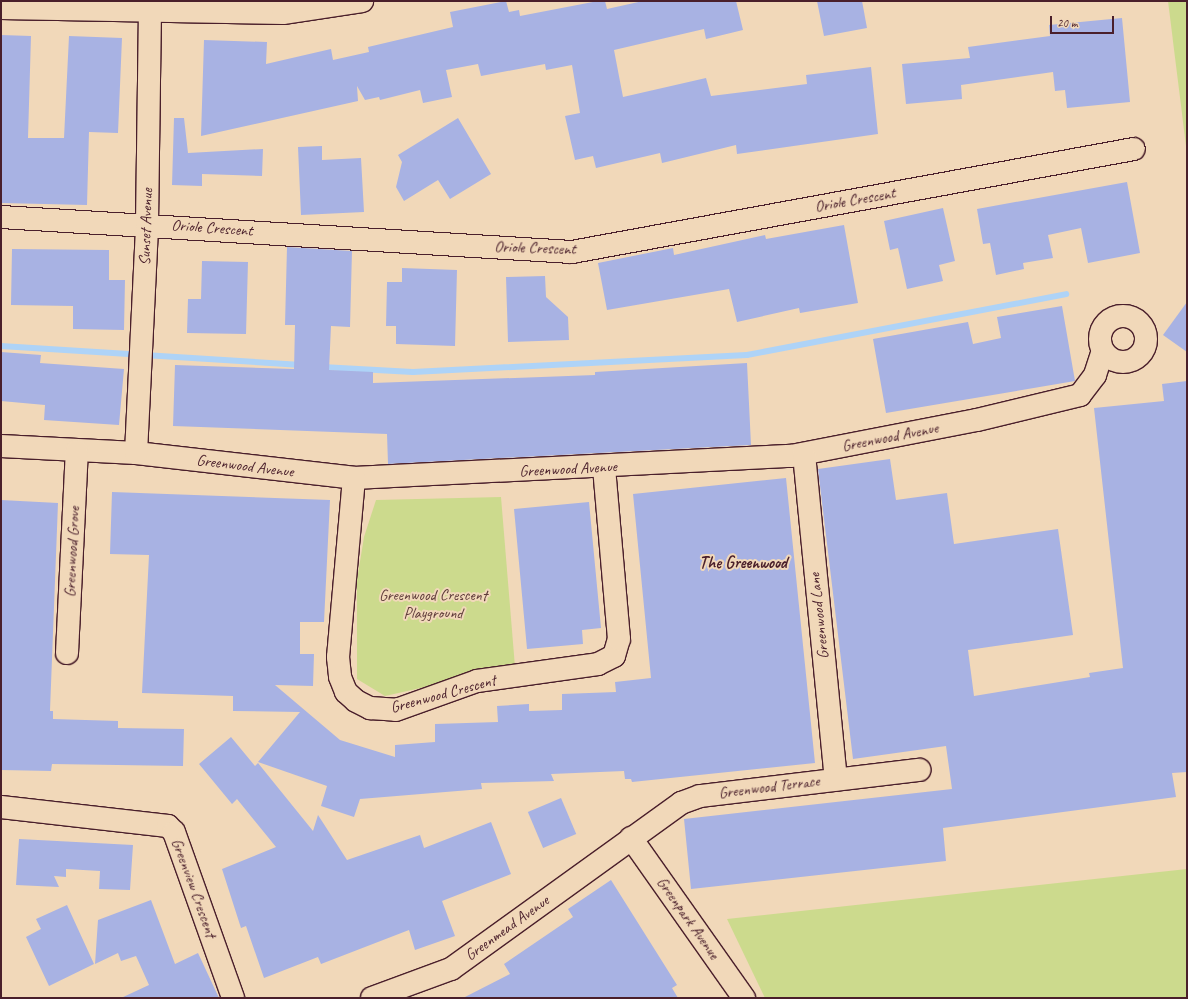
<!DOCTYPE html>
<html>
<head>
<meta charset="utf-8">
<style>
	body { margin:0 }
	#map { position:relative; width:1188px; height:999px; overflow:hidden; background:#f1d8b9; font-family:Caveat,sans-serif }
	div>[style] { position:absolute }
	.green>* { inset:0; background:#ccda8d }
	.stream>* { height:6px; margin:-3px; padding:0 3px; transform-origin:3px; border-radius:3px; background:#aed3f7 }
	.building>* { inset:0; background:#a8b2e3; transform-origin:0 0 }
	.roads { filter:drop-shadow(1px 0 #4a1f2b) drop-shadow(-1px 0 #4a1f2b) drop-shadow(0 1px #4a1f2b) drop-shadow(0 -1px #4a1f2b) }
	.minor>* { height:22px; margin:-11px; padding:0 11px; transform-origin:11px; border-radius:11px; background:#f1d8b9 }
	.minor>.ring { margin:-11px; padding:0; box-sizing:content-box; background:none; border:22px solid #f1d8b9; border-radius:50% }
	span { translate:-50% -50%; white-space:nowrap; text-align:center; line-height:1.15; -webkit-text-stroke:4px #f1d8b9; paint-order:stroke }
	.street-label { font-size:16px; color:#4a1f2b }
	.park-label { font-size:16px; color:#5e3b3a }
	.neighbourhood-label { font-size:17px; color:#4a1f2b; font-weight:700 }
	.frame { position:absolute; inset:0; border:2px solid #4a1f2b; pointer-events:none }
	.scale { position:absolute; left:1050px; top:16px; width:64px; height:18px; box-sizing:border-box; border:2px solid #4a1f2b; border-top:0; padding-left:5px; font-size:12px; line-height:14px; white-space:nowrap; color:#4a1f2b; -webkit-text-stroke:3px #f1d8b9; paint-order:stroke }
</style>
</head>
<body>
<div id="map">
	<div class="green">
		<i style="clip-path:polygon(1168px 1px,1187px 1px,1187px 154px)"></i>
		<i style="clip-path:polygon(501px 497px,515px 667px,385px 696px,357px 679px,357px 580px,364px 537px,376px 500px)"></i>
		<i style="clip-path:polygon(1187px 869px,1187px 998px,765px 998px,727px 919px)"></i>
	</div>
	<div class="stream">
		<i style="left:1px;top:346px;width:301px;rotate:3.6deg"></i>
		<i style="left:322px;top:367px;width:91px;rotate:3.1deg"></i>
		<i style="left:413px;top:372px;width:334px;rotate:-2.9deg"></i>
		<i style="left:747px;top:355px;width:325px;rotate:-10.8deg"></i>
	</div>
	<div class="building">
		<i style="clip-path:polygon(506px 1px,509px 12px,519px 10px,520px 16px,598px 1px,605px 1px,607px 9px,643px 1px,736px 1px,743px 30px,706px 39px,704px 29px,614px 50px,623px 97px,706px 78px,711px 96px,807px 84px,806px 75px,871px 67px,878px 134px,737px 154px,736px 145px,662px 163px,660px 153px,596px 168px,593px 156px,575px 160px,565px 116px,580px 113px,572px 65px,546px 70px,545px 64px,481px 76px,478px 64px,446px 70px,452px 97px,423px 103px,420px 90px,380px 100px,379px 97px,365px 100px,357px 86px,358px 101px,201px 136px,204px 40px,267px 42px,266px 64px,331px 49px,333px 60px,369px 52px,368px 47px,453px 27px,450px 12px)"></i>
		<i style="clip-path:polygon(817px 1px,862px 1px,867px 28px,824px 36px)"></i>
		<i style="clip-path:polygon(1122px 18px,1130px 102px,1067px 108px,1065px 90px,1055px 91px,1053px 72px,961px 85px,962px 99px,906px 104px,902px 64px,970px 58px,968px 47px,1050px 36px,1049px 25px)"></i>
		<i style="clip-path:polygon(1px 35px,31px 36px,28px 138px,64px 138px,69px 36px,122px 38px,118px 133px,89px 132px,87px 205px,1px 203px)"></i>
		<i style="clip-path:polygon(174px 118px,184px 118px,188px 153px,263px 149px,262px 176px,202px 174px,202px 186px,172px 185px)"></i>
		<i style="clip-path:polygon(458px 118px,491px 174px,450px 199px,438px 180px,404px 201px,396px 187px,402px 162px,398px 155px)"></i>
		<i style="clip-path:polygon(322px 146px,322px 160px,361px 158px,364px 212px,301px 215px,298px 147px)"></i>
		<i style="clip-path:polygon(1127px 182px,1140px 253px,1088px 263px,1081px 228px,1048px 235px,1053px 258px,1023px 263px,1024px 269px,996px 275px,990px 243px,983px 244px,977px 209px)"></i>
		<i style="clip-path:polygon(943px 208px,955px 261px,939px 265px,943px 281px,907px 289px,898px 248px,890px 250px,884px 221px)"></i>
		<i style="clip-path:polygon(844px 225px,858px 303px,800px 313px,799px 308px,737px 322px,729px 289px,607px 310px,598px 263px,673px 248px,674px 255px,765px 235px,766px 239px)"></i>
		<i style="clip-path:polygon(287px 247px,352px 251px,350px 327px,331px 326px,329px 370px,373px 372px,373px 383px,595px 375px,595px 372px,747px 363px,751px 445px,388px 464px,387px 434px,173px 426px,175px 365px,294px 369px,295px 325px,285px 325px)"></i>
		<i style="clip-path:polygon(12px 249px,109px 250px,109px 280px,125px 280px,124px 330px,73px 329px,73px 306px,11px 305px)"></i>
		<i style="clip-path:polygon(202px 261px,248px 262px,246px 334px,187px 333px,188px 299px,201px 299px)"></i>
		<i style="clip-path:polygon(402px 268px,457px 270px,455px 346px,396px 344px,396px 326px,386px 326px,387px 282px,402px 282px)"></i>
		<i style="clip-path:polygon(545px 276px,546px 297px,568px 317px,569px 340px,508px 342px,506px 277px)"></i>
		<i style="clip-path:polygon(1187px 302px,1187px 352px,1163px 335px)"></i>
		<i style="clip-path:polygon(1062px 306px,1075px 381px,886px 413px,873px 339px,968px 322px,973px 344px,1001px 338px,997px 317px)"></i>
		<i style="clip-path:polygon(1px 352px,41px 355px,40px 363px,124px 369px,119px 425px,44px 420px,45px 405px,1px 401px)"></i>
		<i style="clip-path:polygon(1187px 381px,1187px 772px,1172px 773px,1176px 797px,943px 828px,946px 861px,691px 889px,684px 819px,952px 789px,946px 746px,853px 759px,818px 469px,890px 459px,896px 500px,947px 493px,954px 544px,1058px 529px,1073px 635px,968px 650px,974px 696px,1090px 677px,1089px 673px,1123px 668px,1094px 408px,1164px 401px,1162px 384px)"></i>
		<i style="clip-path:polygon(786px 478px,815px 763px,632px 782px,631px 779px,625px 779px,624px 771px,551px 774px,554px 781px,481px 783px,482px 789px,360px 799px,354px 817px,321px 806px,327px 786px,258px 762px,300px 712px,233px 711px,233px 696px,142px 693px,149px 555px,110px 554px,112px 492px,330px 500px,324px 622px,300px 622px,300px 654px,314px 654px,313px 686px,275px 685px,340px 740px,395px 757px,395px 745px,435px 742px,435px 724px,498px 722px,497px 706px,529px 704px,529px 711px,562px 710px,562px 694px,616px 692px,615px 682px,651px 678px,633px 494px)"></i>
		<i style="clip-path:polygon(1px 500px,58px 503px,50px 711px,53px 711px,53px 719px,118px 721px,118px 728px,184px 729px,183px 766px,52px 764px,51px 771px,1px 770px)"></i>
		<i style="clip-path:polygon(589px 502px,601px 628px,582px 630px,583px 644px,527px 649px,514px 509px)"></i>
		<i style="clip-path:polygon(231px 737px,255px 766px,258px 763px,313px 831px,318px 815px,347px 860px,420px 835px,424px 848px,491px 822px,511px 874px,442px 901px,455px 936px,415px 950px,409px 930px,321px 964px,318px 957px,264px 978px,246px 926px,241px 928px,222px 869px,276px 847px,237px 799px,232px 804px,199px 764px)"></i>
		<i style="left:561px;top:798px;width:39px;height:36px;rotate:67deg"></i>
		<i style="clip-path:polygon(19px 839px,133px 845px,130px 890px,99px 889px,100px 871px,66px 869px,66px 877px,54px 876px,59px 887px,16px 885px)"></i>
		<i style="clip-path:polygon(611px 880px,677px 985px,672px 988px,678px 998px,463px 998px,510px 974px,504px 964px,573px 917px,568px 909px)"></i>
		<i style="clip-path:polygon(151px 900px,175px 964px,198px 953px,219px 998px,121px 998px,149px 985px,136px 956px,121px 961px,118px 953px,95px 964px,98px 920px)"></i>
		<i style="clip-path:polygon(67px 905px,94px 964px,49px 986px,26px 937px,41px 929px,36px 919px)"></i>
	</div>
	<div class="roads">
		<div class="minor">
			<i style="left:1px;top:8px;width:282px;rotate:1deg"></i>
			<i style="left:283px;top:13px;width:80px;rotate:-8.6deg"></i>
			<i style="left:1px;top:217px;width:572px;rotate:3.51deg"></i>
			<i style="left:572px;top:252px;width:571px;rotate:-10.39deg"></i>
			<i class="ring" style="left:1100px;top:316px;width:24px;height:24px"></i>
			<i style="left:1px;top:446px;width:135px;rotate:3deg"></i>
			<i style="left:136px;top:453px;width:219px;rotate:6.5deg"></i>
			<i style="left:354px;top:478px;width:438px;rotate:-2.9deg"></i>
			<i style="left:791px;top:456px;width:189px;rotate:-11deg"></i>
			<i style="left:977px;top:420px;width:106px;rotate:-13.6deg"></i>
			<i style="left:1080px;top:395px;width:25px;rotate:-53deg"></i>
			<i style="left:1095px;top:375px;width:25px;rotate:-72deg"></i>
			<i style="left:136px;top:453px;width:229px;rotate:-87.2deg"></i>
			<i style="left:147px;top:224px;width:223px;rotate:-89.2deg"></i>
			<i style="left:804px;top:454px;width:327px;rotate:84.4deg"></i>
			<i style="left:354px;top:478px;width:180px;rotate:95.1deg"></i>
			<i style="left:338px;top:657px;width:20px;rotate:84deg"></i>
			<i style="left:340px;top:677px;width:16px;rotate:68deg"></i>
			<i style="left:346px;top:692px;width:13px;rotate:42deg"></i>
			<i style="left:356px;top:701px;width:16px;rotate:27deg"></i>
			<i style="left:370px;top:708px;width:26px;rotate:4deg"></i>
			<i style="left:396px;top:710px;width:86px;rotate:-19.7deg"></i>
			<i style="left:477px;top:681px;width:122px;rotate:-8deg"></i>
			<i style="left:598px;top:664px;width:18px;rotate:-27deg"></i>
			<i style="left:614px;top:656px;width:18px;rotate:-74deg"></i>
			<i style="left:619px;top:639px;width:173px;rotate:-95deg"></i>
			<i style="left:67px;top:653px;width:202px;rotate:-87.2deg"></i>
			<i style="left:1px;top:807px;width:168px;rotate:6.5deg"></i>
			<i style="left:168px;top:826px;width:8px;rotate:45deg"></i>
			<i style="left:174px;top:832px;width:176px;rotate:70.4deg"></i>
			<i style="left:631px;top:838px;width:196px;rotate:54.8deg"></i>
			<i style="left:372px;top:998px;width:84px;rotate:-20.2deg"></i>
			<i style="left:451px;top:969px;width:284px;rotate:-35.8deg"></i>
			<i style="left:681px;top:803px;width:20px;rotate:-20deg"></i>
			<i style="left:700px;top:796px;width:221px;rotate:-6.8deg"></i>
		</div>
	</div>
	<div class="street-label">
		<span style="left:855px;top:200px;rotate:-10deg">Oriole Crescent</span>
		<span style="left:146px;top:227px;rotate:-88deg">Sunset Avenue</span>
		<span style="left:212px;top:228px;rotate:4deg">Oriole Crescent</span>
		<span style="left:535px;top:248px;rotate:2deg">Oriole Crescent</span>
		<span style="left:890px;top:437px;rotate:-11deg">Greenwood Avenue</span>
		<span style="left:245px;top:466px;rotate:7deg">Greenwood Avenue</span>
		<span style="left:568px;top:469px;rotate:-3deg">Greenwood Avenue</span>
		<span style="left:72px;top:552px;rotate:-87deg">Greenwood Grove</span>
		<span style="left:819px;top:616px;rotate:-96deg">Greenwood Lane</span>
		<span style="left:443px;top:694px;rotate:-15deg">Greenwood Crescent</span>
		<span style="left:769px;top:787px;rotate:-7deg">Greenwood Terrace</span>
		<span style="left:194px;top:888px;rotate:70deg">Greenview Crescent</span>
		<span style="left:688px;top:918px;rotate:55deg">Greenpark Avenue</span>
		<span style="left:507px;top:928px;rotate:-36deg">Greenmead Avenue</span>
	</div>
	<div class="park-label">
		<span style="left:433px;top:604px">Greenwood Crescent<br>Playground</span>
	</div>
	<div class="neighbourhood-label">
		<span style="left:743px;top:563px">The Greenwood</span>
	</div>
	<div class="frame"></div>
	<div class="scale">20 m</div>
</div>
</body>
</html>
